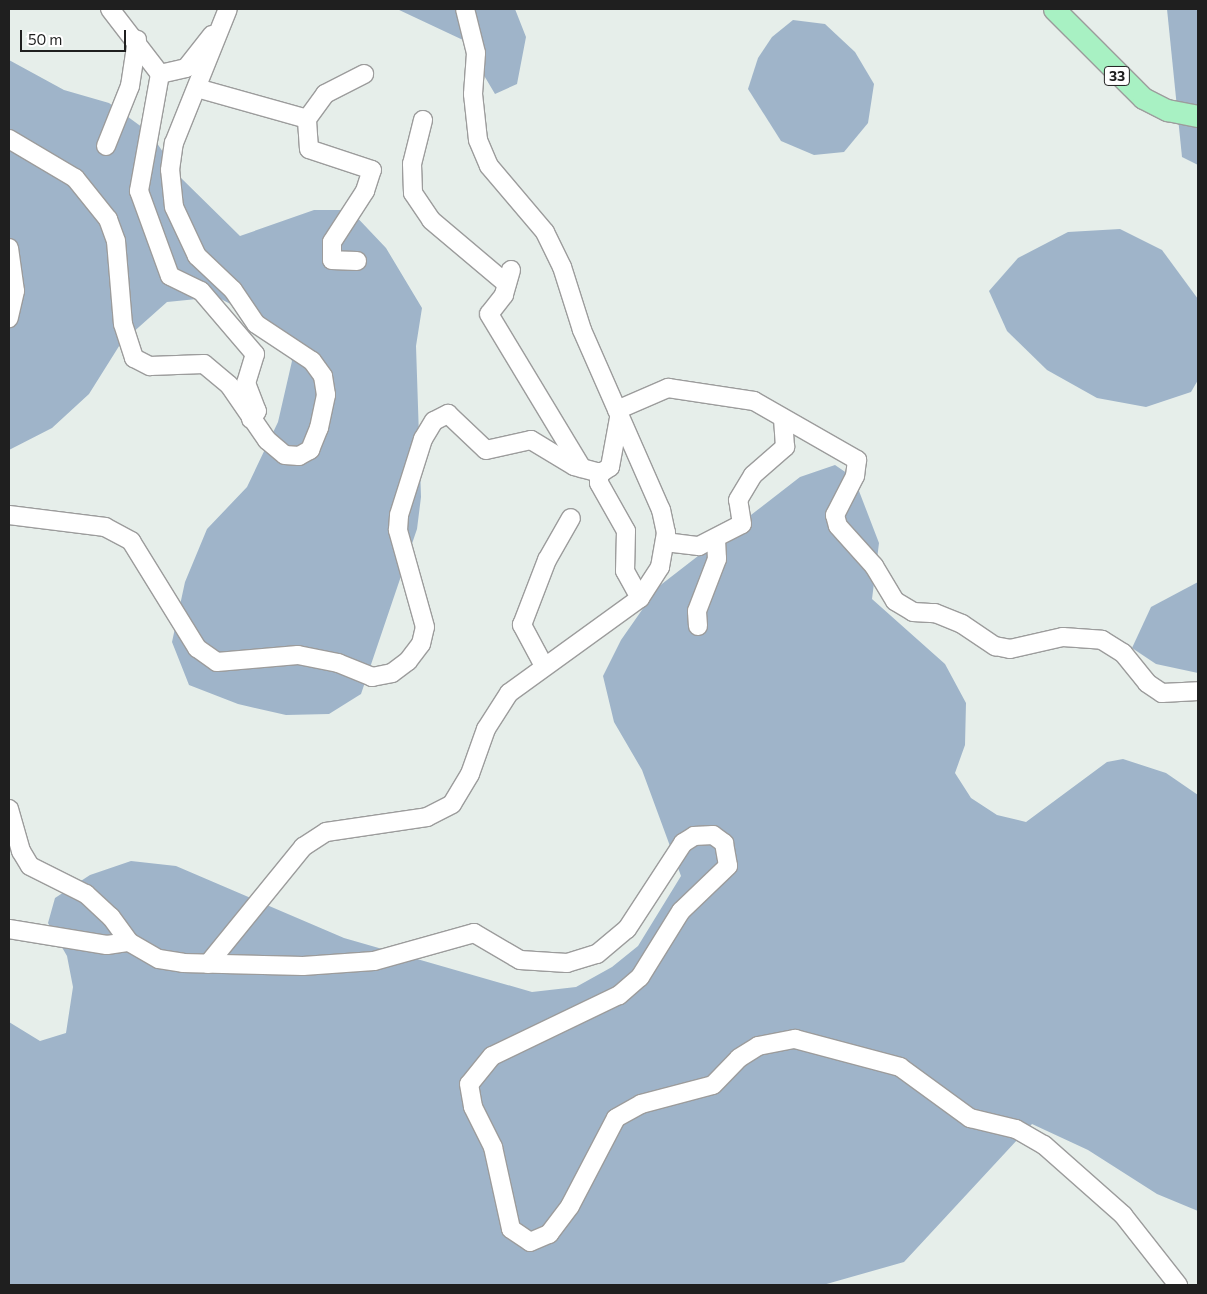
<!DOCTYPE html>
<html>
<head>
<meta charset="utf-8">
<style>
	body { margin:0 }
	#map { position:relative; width:1207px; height:1294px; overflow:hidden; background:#e6eeea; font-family:Commissioner,sans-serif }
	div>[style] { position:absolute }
	.forest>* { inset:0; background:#9fb4c9 }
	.roads { filter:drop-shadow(1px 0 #9c9c9c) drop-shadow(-1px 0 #9c9c9c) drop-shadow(0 1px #9c9c9c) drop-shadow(0 -1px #9c9c9c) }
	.minor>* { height:18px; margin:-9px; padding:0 9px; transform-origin:9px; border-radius:9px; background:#fff }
	.major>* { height:21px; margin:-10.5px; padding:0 10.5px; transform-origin:10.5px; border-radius:10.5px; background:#a8f1c3 }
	span { translate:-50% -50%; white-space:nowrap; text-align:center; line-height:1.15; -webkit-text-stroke:4px #fff; paint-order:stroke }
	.shield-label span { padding:1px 4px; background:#fff; border:1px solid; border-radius:4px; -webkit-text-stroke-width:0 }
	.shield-label { font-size:14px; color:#1f1f1f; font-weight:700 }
	.frame { position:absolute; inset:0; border:10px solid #1f1f1f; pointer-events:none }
	.scale { position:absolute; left:20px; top:30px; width:106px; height:22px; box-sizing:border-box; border:2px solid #1f1f1f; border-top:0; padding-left:6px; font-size:15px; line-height:18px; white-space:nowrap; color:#1f1f1f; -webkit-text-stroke:4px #fff; paint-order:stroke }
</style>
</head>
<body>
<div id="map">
	<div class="forest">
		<i style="clip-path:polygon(397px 9px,515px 9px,526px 37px,517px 84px,495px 94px,463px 40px)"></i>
		<i style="clip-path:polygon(1167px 9px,1198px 9px,1198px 165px,1182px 157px)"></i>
		<i style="clip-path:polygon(793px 20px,825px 24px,855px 52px,874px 84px,868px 123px,844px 152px,814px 155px,781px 141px,748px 89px,758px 58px,772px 37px)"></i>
		<i style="clip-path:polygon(9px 60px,64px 90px,109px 103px,150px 133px,180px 177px,240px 236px,314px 210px,350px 210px,386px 248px,422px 308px,416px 346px,421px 497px,417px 529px,361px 694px,329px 714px,286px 715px,238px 704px,189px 685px,172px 642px,185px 582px,207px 529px,247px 487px,278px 422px,292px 361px,275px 327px,217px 297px,167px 302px,121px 343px,89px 394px,52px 428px,9px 450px)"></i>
		<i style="clip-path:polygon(1120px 229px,1162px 250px,1198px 299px,1198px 380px,1191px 392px,1146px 407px,1097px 398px,1047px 370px,1007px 331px,989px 291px,1018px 258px,1068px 232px)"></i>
		<i style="clip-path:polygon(835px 465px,854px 478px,879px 543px,872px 599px,945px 664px,966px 703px,965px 745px,955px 773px,971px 798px,997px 815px,1026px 822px,1107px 762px,1123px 759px,1166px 773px,1198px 795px,1198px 1211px,1157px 1194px,1088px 1150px,1032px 1124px,904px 1262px,823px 1285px,9px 1285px,9px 1022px,40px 1041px,66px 1033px,73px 987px,67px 956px,48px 923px,55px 898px,90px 875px,131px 861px,176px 866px,344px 938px,532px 992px,576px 987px,612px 967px,638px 946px,681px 876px,642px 770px,614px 722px,603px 676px,621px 640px,658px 587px,800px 477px)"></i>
		<i style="clip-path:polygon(1198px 582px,1198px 673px,1156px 664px,1132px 648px,1151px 607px)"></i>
	</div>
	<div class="roads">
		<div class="minor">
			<i style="left:110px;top:9px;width:82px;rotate:52.4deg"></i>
			<i style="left:160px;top:74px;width:27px;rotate:-13deg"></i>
			<i style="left:186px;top:68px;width:42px;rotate:-51.8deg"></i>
			<i style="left:160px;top:74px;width:119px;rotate:100.2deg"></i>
			<i style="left:139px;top:191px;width:90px;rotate:70deg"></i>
			<i style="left:170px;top:276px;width:34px;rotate:26deg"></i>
			<i style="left:201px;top:291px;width:83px;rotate:49.4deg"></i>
			<i style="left:255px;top:354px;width:30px;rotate:107deg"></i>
			<i style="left:246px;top:383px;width:30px;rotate:69deg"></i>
			<i style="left:257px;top:411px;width:10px;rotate:127deg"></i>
			<i style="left:197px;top:88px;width:114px;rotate:15.7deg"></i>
			<i style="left:423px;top:120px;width:45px;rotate:104deg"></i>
			<i style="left:412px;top:164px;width:29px;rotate:88deg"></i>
			<i style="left:413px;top:193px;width:32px;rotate:56deg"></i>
			<i style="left:431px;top:220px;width:99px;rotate:40.1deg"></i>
			<i style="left:9px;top:139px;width:77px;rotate:30.6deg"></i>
			<i style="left:75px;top:178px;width:53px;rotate:51.2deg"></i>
			<i style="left:108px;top:219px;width:23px;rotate:70deg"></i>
			<i style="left:116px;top:241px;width:83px;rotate:85.2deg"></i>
			<i style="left:123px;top:324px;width:36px;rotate:72deg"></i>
			<i style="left:134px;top:358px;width:18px;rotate:27deg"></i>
			<i style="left:150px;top:366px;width:54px;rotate:-2.1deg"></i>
			<i style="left:204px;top:364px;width:33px;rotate:40deg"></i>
			<i style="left:229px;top:385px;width:67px;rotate:55.4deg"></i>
			<i style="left:267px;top:440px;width:23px;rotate:40deg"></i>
			<i style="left:285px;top:455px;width:14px;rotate:4deg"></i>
			<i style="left:299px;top:456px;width:13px;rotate:-29deg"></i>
			<i style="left:310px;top:450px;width:24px;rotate:-68deg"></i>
			<i style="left:319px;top:428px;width:34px;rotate:-78deg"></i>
			<i style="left:326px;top:395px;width:19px;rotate:-99deg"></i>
			<i style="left:323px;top:376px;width:19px;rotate:-126deg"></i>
			<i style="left:312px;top:361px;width:67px;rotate:-146.5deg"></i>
			<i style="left:256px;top:324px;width:41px;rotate:-124.1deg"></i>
			<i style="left:233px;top:290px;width:50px;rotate:-136.6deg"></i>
			<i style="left:197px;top:256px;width:54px;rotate:-115.1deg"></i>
			<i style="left:174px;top:207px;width:37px;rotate:-96deg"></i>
			<i style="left:170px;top:170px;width:27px;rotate:-82deg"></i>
			<i style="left:174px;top:143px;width:144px;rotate:-68.1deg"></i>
			<i style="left:106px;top:146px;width:65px;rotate:-68.2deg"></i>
			<i style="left:130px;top:86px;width:47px;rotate:-81.3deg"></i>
			<i style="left:9px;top:248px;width:43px;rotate:82.1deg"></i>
			<i style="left:15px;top:291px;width:28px;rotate:103deg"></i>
			<i style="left:357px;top:261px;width:25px;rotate:-178deg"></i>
			<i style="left:332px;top:260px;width:18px;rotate:-90deg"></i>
			<i style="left:332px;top:242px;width:61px;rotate:-57.1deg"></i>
			<i style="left:365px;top:191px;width:22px;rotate:-72deg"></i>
			<i style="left:372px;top:170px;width:66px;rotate:-161.6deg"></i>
			<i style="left:309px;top:149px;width:30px;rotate:-94deg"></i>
			<i style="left:307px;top:119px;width:31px;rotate:-54deg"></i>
			<i style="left:325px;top:94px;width:44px;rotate:-27.1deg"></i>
			<i style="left:511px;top:270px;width:26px;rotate:106deg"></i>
			<i style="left:504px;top:295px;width:24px;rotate:128deg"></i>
			<i style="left:489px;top:314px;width:180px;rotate:58.9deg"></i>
			<i style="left:617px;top:410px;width:56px;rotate:-23.3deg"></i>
			<i style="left:668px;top:388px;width:87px;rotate:8.6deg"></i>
			<i style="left:754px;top:401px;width:119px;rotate:29.8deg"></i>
			<i style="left:857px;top:460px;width:16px;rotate:97deg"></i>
			<i style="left:855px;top:476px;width:44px;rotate:117.1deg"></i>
			<i style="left:835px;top:515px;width:11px;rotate:75deg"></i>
			<i style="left:838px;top:526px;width:54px;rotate:48deg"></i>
			<i style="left:874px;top:566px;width:41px;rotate:59deg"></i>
			<i style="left:895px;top:601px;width:21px;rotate:31deg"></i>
			<i style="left:913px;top:612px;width:22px;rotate:3deg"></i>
			<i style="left:935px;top:613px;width:29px;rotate:22deg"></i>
			<i style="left:962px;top:624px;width:40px;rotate:34deg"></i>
			<i style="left:995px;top:646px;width:15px;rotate:11deg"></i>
			<i style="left:1010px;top:649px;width:54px;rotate:-12.8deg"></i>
			<i style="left:1063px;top:637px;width:39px;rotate:4deg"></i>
			<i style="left:1102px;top:640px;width:25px;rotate:32deg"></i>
			<i style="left:1123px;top:653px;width:38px;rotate:51deg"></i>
			<i style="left:1147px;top:683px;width:18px;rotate:34deg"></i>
			<i style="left:1162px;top:693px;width:36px;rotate:-3deg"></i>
			<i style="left:599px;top:472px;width:11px;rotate:90deg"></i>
			<i style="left:599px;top:483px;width:55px;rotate:60.6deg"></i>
			<i style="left:626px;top:531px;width:40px;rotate:91.4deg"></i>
			<i style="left:625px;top:571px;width:31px;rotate:61deg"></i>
			<i style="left:9px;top:515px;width:97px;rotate:7.1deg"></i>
			<i style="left:105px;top:527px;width:30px;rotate:28deg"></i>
			<i style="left:131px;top:541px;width:126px;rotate:58.3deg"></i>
			<i style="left:197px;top:648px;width:24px;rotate:35deg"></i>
			<i style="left:217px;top:662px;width:81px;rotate:-4.9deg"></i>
			<i style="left:298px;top:655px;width:41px;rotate:11.3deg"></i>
			<i style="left:338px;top:663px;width:37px;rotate:22deg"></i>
			<i style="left:372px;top:677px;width:20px;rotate:-11deg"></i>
			<i style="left:392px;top:673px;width:20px;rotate:-37deg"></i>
			<i style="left:408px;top:661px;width:21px;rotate:-53deg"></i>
			<i style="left:421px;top:644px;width:17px;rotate:-77deg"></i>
			<i style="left:425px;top:627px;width:101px;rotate:-105.6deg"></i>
			<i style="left:398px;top:530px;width:15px;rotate:-86deg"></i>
			<i style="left:399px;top:515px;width:80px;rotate:-72.5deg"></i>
			<i style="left:423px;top:439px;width:21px;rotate:-59deg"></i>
			<i style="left:434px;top:421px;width:16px;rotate:-27deg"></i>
			<i style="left:448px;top:414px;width:52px;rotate:43.5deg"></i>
			<i style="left:486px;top:450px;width:46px;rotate:-12.5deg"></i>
			<i style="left:531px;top:440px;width:50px;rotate:31.2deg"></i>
			<i style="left:574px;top:466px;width:28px;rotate:15deg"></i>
			<i style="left:601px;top:473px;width:11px;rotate:-34deg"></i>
			<i style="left:610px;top:467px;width:50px;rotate:-79.6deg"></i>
			<i style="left:665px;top:542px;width:34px;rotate:7deg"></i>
			<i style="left:699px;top:546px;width:48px;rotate:-27.1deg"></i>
			<i style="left:742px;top:524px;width:24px;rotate:-99deg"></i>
			<i style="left:738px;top:500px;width:29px;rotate:-59deg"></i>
			<i style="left:753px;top:475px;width:43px;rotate:-41.2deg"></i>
			<i style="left:785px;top:447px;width:27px;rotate:-94deg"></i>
			<i style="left:698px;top:626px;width:15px;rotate:-94deg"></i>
			<i style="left:697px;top:611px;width:56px;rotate:-69deg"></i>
			<i style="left:717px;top:559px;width:19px;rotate:-93deg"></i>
			<i style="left:544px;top:666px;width:47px;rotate:-118.2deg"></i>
			<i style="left:522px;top:625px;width:70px;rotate:-69deg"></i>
			<i style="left:547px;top:560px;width:48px;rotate:-60.3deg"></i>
			<i style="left:9px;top:809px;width:44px;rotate:74.1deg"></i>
			<i style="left:21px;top:851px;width:17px;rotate:59deg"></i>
			<i style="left:30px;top:866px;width:63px;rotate:26.6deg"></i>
			<i style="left:86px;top:894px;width:34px;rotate:43deg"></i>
			<i style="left:111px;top:917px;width:31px;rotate:54deg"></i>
			<i style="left:129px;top:942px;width:34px;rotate:30deg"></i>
			<i style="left:159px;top:959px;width:24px;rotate:9deg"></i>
			<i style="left:183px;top:963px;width:120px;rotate:1.4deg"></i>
			<i style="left:303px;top:966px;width:71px;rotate:-4deg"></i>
			<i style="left:374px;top:961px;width:104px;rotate:-15.6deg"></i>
			<i style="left:474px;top:933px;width:53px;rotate:30.4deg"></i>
			<i style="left:520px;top:960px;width:47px;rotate:3.7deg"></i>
			<i style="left:567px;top:963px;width:31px;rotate:-17deg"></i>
			<i style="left:597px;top:954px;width:39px;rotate:-40deg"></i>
			<i style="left:627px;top:929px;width:103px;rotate:-56.9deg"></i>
			<i style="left:683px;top:843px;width:13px;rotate:-32deg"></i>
			<i style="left:694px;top:836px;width:19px;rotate:-3deg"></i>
			<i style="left:713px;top:835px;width:14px;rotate:36deg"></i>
			<i style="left:724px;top:843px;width:23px;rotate:80deg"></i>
			<i style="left:728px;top:866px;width:65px;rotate:136.2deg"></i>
			<i style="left:681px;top:911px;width:78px;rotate:121.8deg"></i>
			<i style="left:640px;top:977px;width:28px;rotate:139deg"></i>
			<i style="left:619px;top:995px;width:141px;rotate:154.3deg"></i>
			<i style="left:492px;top:1056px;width:36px;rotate:129deg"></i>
			<i style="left:469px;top:1084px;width:23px;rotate:80deg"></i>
			<i style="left:473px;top:1107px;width:45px;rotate:63.4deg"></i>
			<i style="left:493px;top:1147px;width:84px;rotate:77.6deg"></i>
			<i style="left:511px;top:1229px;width:23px;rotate:34deg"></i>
			<i style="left:530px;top:1242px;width:21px;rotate:-23deg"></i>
			<i style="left:549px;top:1234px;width:35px;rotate:-53deg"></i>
			<i style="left:570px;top:1206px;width:99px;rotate:-62.4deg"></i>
			<i style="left:616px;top:1118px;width:29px;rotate:-29deg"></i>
			<i style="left:641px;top:1104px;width:74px;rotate:-14.8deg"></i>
			<i style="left:713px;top:1085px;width:37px;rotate:-46deg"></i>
			<i style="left:739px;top:1058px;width:22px;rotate:-32deg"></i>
			<i style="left:758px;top:1046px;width:38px;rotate:-11deg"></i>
			<i style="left:795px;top:1039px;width:109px;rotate:14.9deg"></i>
			<i style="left:900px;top:1067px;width:87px;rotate:36.1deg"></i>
			<i style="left:970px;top:1118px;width:47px;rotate:13.4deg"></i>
			<i style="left:1016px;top:1129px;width:32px;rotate:30deg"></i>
			<i style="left:1044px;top:1145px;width:106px;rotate:41.5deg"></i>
			<i style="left:1123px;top:1215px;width:89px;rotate:51.8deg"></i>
			<i style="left:9px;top:929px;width:99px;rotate:9.3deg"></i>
			<i style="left:107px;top:945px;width:22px;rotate:-8deg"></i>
			<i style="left:208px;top:964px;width:151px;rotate:-50.9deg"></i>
			<i style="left:303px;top:847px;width:27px;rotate:-33deg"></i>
			<i style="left:326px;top:832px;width:102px;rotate:-8.4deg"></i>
			<i style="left:427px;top:817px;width:28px;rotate:-27deg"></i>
			<i style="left:452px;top:804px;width:35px;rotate:-59deg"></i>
			<i style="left:470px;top:774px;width:48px;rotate:-70.4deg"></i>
			<i style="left:486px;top:729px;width:43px;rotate:-57.4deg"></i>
			<i style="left:509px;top:693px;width:162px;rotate:-35.9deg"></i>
			<i style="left:640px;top:598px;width:37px;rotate:-57deg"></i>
			<i style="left:660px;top:567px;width:35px;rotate:-80deg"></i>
			<i style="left:666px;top:533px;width:24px;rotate:-102deg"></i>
			<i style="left:661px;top:510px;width:197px;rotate:-113.7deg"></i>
			<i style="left:582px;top:330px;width:66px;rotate:-107.6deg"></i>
			<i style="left:562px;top:267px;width:39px;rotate:-116deg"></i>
			<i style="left:545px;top:232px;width:87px;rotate:-130.3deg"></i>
			<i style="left:489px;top:166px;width:28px;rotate:-113deg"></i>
			<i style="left:478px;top:140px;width:46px;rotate:-96.2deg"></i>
			<i style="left:473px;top:94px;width:41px;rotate:-85.8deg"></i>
			<i style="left:476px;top:53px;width:45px;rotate:-104deg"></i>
		</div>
		<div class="major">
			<i style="left:1054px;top:9px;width:126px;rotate:45deg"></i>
			<i style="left:1143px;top:98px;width:27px;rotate:27deg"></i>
			<i style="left:1167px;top:110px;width:32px;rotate:11deg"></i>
		</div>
	</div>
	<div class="shield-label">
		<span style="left:1117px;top:76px">33</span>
	</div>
	<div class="frame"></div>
	<div class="scale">50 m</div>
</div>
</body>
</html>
